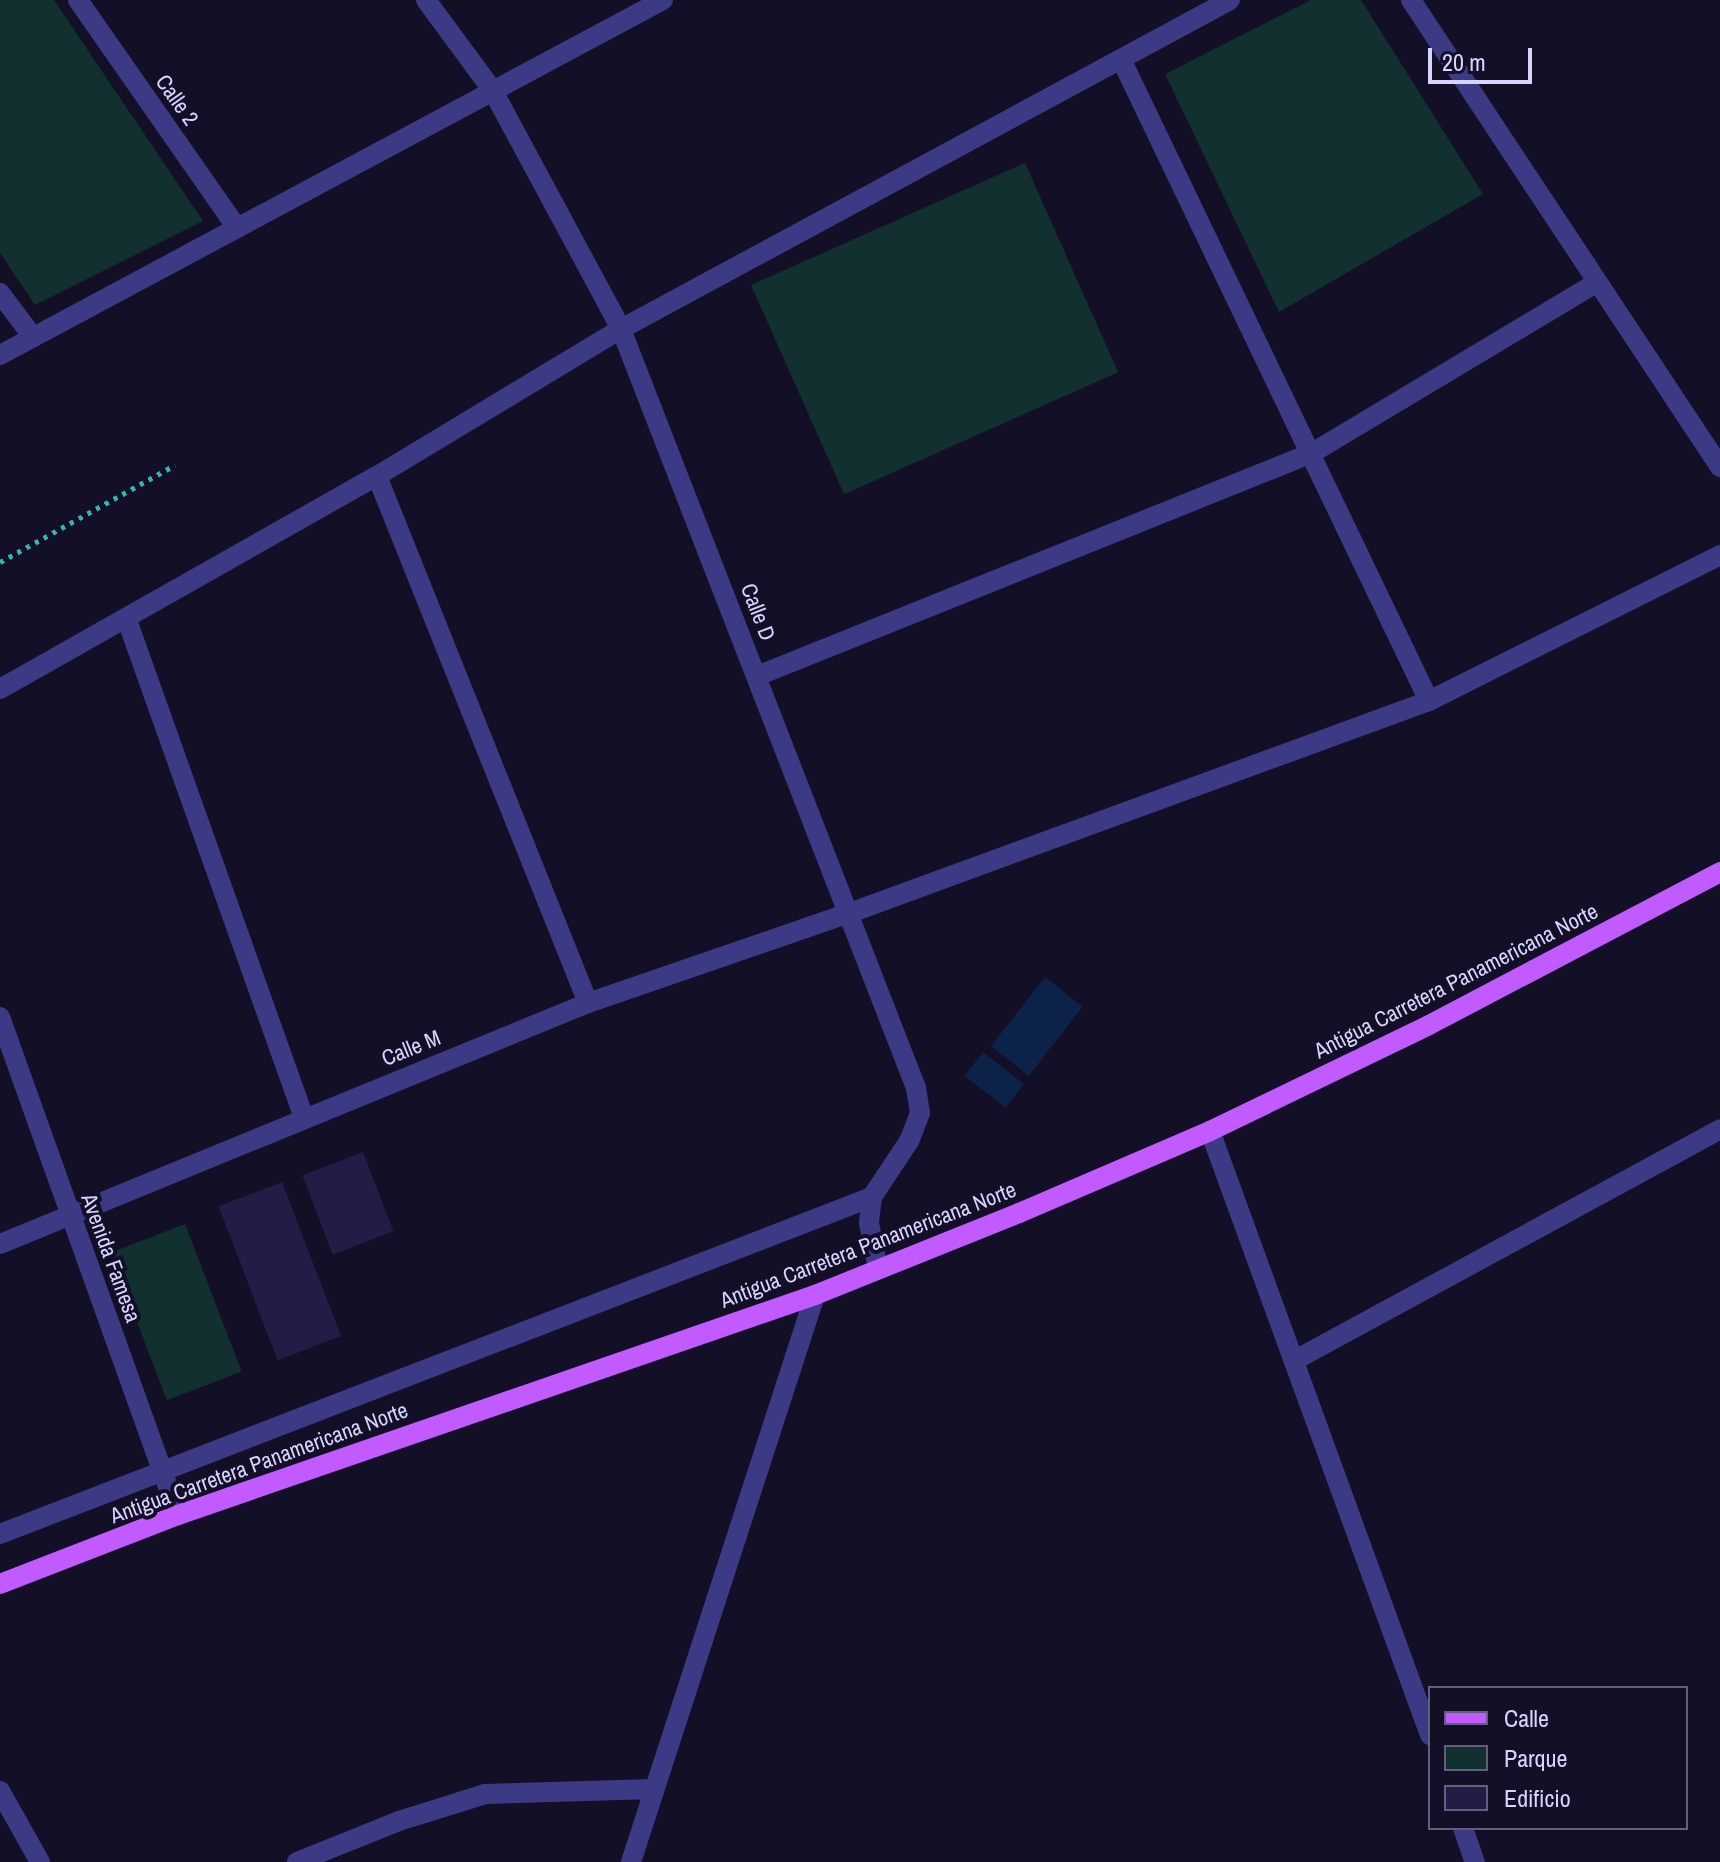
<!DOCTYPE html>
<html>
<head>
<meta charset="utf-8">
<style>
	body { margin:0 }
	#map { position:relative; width:1720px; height:1862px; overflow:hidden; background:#130f26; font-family:"Archivo Narrow",sans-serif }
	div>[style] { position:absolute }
	.green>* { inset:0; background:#12302f; transform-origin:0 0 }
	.water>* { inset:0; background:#0c2248; transform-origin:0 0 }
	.building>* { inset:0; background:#241b47; transform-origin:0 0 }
	.path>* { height:5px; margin-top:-2.5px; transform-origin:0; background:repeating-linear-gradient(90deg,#2fb8b0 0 4px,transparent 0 10px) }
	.minor>* { height:20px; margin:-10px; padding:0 10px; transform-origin:10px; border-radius:10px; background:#3d3a85 }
	.major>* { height:20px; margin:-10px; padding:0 10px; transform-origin:10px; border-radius:10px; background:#c25bff }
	span { translate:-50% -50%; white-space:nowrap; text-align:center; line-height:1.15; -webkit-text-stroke:8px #130f26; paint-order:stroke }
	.street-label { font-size:22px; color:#d9d4ff }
	.legend { position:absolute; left:1428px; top:1686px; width:260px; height:144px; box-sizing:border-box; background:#130f26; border:2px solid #625e7d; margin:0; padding:10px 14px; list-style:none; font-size:24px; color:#d9d4ff }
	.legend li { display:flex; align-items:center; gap:16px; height:40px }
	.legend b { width:40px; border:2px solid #625e7d }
	.scale { position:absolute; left:1428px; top:48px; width:104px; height:36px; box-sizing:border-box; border:4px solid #d9d4ff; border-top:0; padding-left:10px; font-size:24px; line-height:28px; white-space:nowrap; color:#d9d4ff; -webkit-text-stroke:6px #130f26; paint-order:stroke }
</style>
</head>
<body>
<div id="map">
	<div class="green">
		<i style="clip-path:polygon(0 0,54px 0,203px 221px,35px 305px,0 253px)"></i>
		<i style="clip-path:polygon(1311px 0,1361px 0,1483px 194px,1279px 312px,1165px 74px)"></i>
		<i style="left:1025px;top:163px;width:229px;height:300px;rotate:66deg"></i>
		<i style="left:185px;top:1224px;width:158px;height:80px;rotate:69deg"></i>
	</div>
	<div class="water">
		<i style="left:1045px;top:977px;width:48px;height:88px;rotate:38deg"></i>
		<i style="left:983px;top:1052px;width:52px;height:30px;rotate:38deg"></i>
	</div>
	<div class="building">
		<i style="left:363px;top:1152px;width:85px;height:65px;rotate:69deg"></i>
		<i style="left:282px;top:1182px;width:165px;height:68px;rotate:69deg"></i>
	</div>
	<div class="path">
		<i style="left:0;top:562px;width:200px;rotate:-29deg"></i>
	</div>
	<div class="minor">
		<i style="left:78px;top:0;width:278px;rotate:55.1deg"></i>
		<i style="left:426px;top:0;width:113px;rotate:53.6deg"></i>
		<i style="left:493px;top:91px;width:270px;rotate:61.7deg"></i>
		<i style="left:621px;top:329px;width:814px;rotate:68.76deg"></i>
		<i style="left:916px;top:1088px;width:25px;rotate:81deg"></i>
		<i style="left:920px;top:1113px;width:30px;rotate:111deg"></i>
		<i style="left:909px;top:1141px;width:67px;rotate:123.5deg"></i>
		<i style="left:872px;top:1197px;width:26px;rotate:97deg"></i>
		<i style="left:869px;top:1223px;width:47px;rotate:78.9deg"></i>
		<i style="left:1411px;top:0;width:560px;rotate:56.51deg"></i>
		<i style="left:1121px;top:59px;width:712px;rotate:64.37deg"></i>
		<i style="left:0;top:293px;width:55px;rotate:53.1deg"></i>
		<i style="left:0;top:355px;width:752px;rotate:-28.17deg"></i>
		<i style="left:377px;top:476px;width:568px;rotate:68.18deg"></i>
		<i style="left:127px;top:620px;width:529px;rotate:70.43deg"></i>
		<i style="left:757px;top:676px;width:598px;rotate:-21.89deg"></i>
		<i style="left:1312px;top:453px;width:331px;rotate:-30.9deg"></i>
		<i style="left:0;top:689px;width:433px;rotate:-29.5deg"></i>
		<i style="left:377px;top:476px;width:285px;rotate:-31.1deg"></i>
		<i style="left:621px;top:329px;width:692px;rotate:-28.38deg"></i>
		<i style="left:0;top:1017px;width:529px;rotate:70.33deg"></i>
		<i style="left:1210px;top:1131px;width:643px;rotate:69.99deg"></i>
		<i style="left:0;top:1244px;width:635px;rotate:-22.29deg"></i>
		<i style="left:588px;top:1003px;width:274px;rotate:-19deg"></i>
		<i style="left:847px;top:914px;width:620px;rotate:-20.1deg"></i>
		<i style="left:1429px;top:701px;width:326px;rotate:-26.6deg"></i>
		<i style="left:1297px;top:1359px;width:481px;rotate:-28.5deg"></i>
		<i style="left:0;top:1534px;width:935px;rotate:-21.13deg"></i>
		<i style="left:0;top:1791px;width:81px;rotate:60.6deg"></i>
		<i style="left:1463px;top:1828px;width:36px;rotate:71deg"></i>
		<i style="left:297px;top:1862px;width:110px;rotate:-21.9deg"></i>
		<i style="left:399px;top:1821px;width:90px;rotate:-17.4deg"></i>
		<i style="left:485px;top:1794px;width:169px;rotate:-1.7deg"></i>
		<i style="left:631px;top:1862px;width:596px;rotate:-72.02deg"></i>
	</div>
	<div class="major">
		<i style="left:0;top:1584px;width:191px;rotate:-21.2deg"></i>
		<i style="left:178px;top:1515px;width:674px;rotate:-19.05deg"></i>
		<i style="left:815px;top:1295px;width:220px;rotate:-21.9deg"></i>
		<i style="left:1019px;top:1213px;width:208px;rotate:-23.2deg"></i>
		<i style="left:1210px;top:1131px;width:243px;rotate:-25.8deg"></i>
		<i style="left:1429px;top:1025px;width:329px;rotate:-27.7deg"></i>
	</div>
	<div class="street-label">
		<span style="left:177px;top:100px;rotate:55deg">Calle 2</span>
		<span style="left:758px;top:612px;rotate:69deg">Calle D</span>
		<span style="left:1456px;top:981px;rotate:-27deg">Antigua Carretera Panamericana Norte</span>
		<span style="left:411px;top:1048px;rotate:-22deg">Calle M</span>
		<span style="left:868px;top:1245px;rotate:-21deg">Antigua Carretera Panamericana Norte</span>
		<span style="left:111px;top:1258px;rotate:70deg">Avenida Famesa</span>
		<span style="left:259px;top:1463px;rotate:-20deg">Antigua Carretera Panamericana Norte</span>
	</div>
	<ul class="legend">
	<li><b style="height:10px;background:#c25bff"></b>Calle</li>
	<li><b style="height:22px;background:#12302f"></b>Parque</li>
	<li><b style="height:22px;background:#241b47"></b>Edificio</li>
	</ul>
	<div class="scale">20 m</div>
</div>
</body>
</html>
